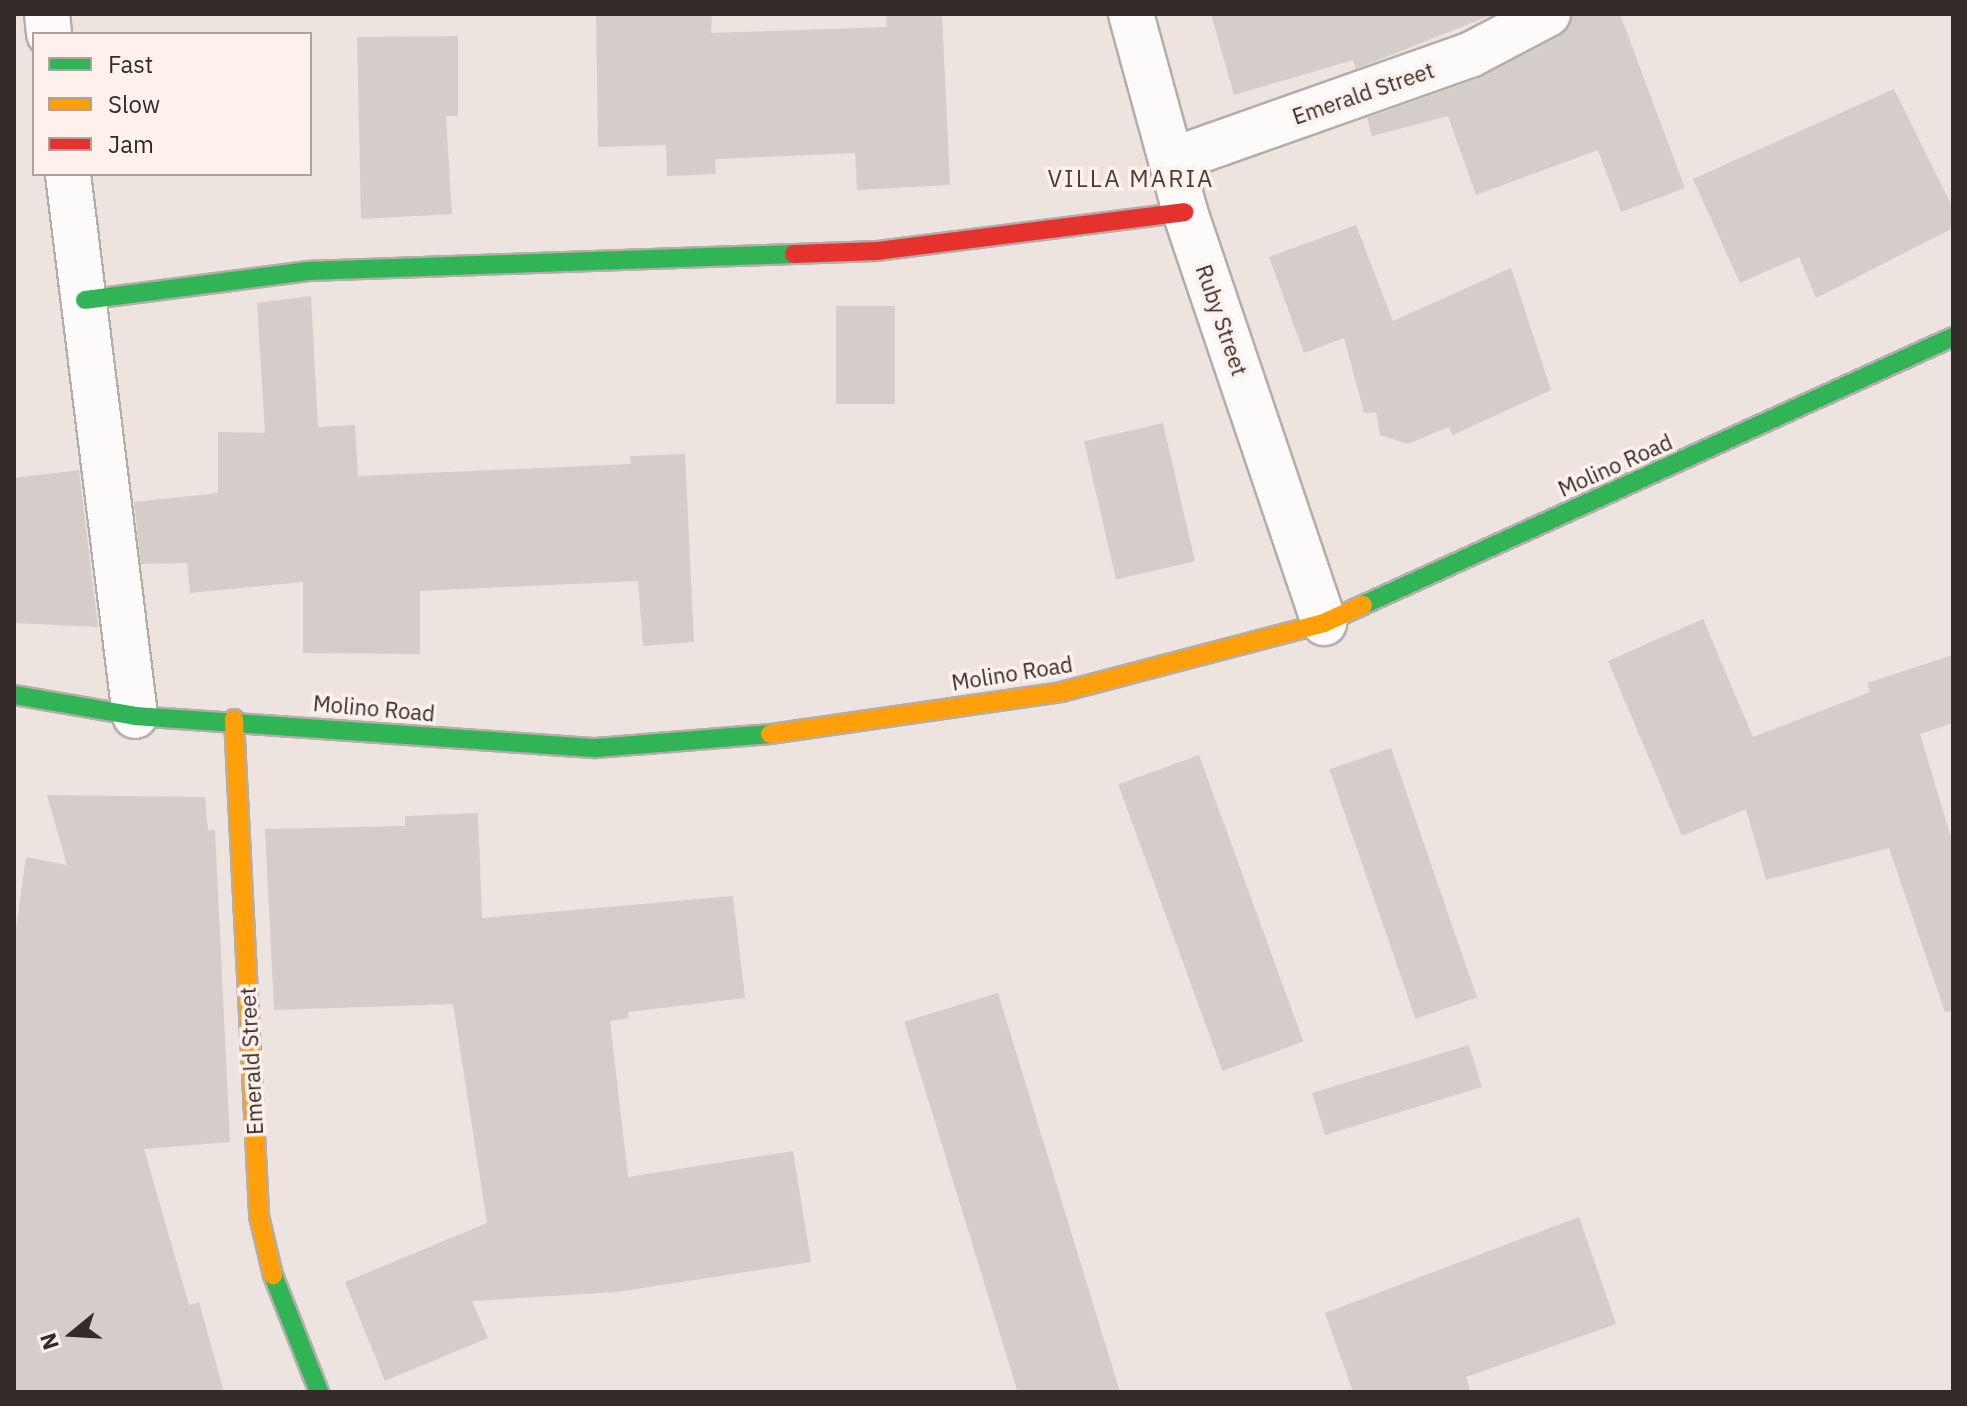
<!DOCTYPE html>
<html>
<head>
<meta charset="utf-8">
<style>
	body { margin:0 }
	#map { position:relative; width:1967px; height:1406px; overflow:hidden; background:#ede4e0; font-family:"IBM Plex Sans",sans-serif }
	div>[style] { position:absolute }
	.building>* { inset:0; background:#d4cdc9; transform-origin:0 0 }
	.roads { filter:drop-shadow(2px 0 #b4adaa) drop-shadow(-2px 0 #b4adaa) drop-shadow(0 2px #b4adaa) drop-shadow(0 -2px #b4adaa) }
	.street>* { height:44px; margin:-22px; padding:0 22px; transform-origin:22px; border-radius:22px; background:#fcfbfa }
	.fast>* { height:18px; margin:-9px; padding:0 9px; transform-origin:9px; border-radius:9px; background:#30b455 }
	.slow>* { height:18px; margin:-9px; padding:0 9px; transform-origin:9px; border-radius:9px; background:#ff9f0a }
	.jam>* { height:18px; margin:-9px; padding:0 9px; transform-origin:9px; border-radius:9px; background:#e5322d }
	span { translate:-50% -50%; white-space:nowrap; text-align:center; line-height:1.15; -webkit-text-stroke:7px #fef0ea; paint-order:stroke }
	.street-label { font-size:22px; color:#332c29 }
	.neighbourhood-label { font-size:24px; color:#4b3e37; letter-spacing:2px }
	.frame { position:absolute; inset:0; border:16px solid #332c29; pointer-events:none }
	.legend { position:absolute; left:32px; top:32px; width:280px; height:144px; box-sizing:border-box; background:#fef0ea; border:2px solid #ada29d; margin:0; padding:10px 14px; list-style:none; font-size:24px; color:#332c29 }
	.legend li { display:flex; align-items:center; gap:16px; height:40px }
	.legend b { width:40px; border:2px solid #ada29d }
	.north { position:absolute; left:32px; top:1294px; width:80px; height:80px; -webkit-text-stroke:6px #fef0ea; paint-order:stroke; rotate:252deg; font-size:22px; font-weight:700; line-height:32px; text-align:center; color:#332c29 }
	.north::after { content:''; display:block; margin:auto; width:28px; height:36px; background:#332c29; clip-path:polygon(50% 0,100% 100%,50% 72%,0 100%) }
</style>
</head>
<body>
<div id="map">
	<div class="building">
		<i style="clip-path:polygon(596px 14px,712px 14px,711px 33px,887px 27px,886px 14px,942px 14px,950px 185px,857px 190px,855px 153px,715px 159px,716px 174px,667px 176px,666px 145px,598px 147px)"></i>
		<i style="clip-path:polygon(1211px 14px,1494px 14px,1356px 69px,1353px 60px,1234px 95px)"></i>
		<i style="clip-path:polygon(1573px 14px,1620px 14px,1685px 188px,1621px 212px,1598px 150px,1476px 195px,1448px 116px,1372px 136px,1367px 118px,1482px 77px,1560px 36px)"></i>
		<i style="clip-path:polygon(458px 36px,458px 116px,446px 116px,452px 214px,361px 219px,357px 37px)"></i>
		<i style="clip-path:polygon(1894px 89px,1953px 208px,1953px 228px,1816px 298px,1799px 257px,1740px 283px,1693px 179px)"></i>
		<i style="clip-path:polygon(1356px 225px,1393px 321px,1511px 268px,1551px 390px,1453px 435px,1448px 427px,1408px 444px,1380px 435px,1376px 412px,1364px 413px,1344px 338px,1304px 353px,1269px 257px)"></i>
		<i style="clip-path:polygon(311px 296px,318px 427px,355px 425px,358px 476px,631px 464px,630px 456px,685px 454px,694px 642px,643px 646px,638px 581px,420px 591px,420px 654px,303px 653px,303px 582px,190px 593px,187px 563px,141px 564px,134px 502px,218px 493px,218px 432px,265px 433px,257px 303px)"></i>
		<i style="left:836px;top:306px;width:59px;height:98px"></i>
		<i style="left:1163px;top:423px;width:142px;height:81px;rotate:77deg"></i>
		<i style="clip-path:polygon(79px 470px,98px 627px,14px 623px,14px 478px)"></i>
		<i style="clip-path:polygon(1703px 619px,1753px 737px,1870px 692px,1867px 683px,1953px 655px,1953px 723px,1920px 734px,1953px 844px,1953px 1011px,1945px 1012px,1889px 848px,1766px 880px,1746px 809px,1682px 836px,1608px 661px)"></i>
		<i style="left:1391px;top:748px;width:264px;height:65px;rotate:71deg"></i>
		<i style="left:1199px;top:755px;width:305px;height:86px;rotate:70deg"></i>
		<i style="clip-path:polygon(47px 795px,205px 797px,208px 830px,215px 830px,230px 1142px,144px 1149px,189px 1305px,199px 1302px,224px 1392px,14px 1392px,14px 942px,26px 857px,67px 865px)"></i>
		<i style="clip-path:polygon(478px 813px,482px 918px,733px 896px,745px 998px,628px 1012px,629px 1018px,610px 1021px,628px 1177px,793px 1151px,811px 1262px,617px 1292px,472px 1301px,488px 1338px,385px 1381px,345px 1282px,487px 1223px,453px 1004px,274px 1010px,265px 829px,405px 826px,405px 816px)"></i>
		<i style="left:998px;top:993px;width:417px;height:98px;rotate:73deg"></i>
		<i style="left:1469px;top:1045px;width:44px;height:164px;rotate:73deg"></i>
		<i style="clip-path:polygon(1579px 1217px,1616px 1324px,1466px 1377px,1471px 1392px,1353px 1392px,1325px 1313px)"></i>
	</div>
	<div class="roads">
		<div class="street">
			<i style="left:47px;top:14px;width:20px;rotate:84deg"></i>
			<i style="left:1131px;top:14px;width:205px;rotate:74.7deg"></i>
			<i style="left:1185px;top:212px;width:434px;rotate:71.3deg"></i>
			<i style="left:1173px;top:160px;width:315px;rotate:-19.5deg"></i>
			<i style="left:1470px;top:55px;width:88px;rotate:-27.7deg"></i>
			<i style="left:68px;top:174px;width:546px;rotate:82.95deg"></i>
		</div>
		<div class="fast">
			<i style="left:85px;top:300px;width:224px;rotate:-7.4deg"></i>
			<i style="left:307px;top:271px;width:487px;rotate:-2deg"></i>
			<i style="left:1363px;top:605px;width:648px;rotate:-24.43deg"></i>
			<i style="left:14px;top:695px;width:123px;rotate:9.8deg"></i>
			<i style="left:135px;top:716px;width:462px;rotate:4deg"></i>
			<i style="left:596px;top:748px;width:175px;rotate:-4.6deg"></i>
			<i style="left:273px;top:1275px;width:126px;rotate:68.5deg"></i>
		</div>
		<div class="slow">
			<i style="left:234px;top:719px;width:498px;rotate:87.1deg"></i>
			<i style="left:259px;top:1216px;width:61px;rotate:76.7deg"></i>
			<i style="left:770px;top:734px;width:294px;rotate:-8.2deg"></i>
			<i style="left:1061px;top:692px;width:272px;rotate:-14.7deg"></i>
			<i style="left:1324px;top:623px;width:43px;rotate:-24.8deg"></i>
		</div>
		<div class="jam">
			<i style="left:794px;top:254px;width:83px;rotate:-2.1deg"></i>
			<i style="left:877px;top:251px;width:310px;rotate:-7.2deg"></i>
		</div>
	</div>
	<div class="street-label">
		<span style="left:1363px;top:93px;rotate:-19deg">Emerald Street</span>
		<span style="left:1222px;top:320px;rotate:71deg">Ruby Street</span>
		<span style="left:1615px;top:465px;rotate:-24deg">Molino Road</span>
		<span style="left:1012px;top:673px;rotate:-9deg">Molino Road</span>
		<span style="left:374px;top:708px;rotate:5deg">Molino Road</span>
		<span style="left:251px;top:1061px;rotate:-93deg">Emerald Street</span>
	</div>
	<div class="neighbourhood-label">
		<span style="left:1131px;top:179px">VILLA MARIA</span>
	</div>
	<div class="frame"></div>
	<ul class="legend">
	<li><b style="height:10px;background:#30b455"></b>Fast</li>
	<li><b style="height:10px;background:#ff9f0a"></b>Slow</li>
	<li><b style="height:10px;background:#e5322d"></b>Jam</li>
	</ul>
	<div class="north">N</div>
</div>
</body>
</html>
